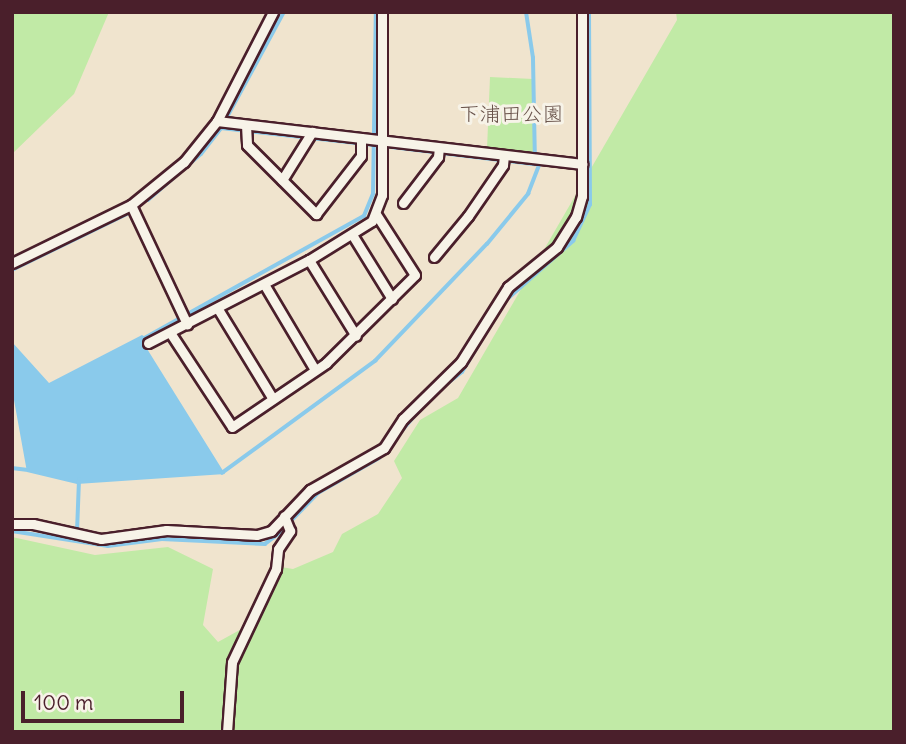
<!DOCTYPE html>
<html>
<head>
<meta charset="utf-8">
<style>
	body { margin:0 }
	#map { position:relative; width:906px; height:744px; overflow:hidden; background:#f0e4ce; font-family:Delius,"Klee One",sans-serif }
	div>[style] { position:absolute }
	.green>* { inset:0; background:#c1eaa6 }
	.water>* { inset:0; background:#8acaeb }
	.stream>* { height:3.5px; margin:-1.75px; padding:0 1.75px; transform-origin:1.75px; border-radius:1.75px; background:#8acaeb }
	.roads { filter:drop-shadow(2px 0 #4a1f2b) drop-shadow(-2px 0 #4a1f2b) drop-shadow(0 2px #4a1f2b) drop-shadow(0 -2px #4a1f2b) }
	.minor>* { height:9px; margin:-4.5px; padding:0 4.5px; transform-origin:4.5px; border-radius:4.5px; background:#f7f3e8 }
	span { translate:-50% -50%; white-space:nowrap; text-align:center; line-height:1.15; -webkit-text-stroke:6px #f7f3e8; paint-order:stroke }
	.park-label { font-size:21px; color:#68524a }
	.frame { position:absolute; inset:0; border:14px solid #4a1f2b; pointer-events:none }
	.scale { position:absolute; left:21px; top:691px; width:163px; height:32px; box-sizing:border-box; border:4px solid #4a1f2b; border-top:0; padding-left:9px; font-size:21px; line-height:24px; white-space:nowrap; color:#4a1f2b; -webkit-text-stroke:5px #f7f3e8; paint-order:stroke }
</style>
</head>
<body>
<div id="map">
	<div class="green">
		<i style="clip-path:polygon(12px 12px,109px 12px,74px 94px,12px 154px)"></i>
		<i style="clip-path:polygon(676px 12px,894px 12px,894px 732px,12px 732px,12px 537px,95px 555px,168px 547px,213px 569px,203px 625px,218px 642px,258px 620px,281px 567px,293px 569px,333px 552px,342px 534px,378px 514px,402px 478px,394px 461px,420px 420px,458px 398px,677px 20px)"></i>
		<i style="clip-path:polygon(490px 77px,533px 79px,534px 155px,487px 149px)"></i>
	</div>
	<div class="water">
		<i style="clip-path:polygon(142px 335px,147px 338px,144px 344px,225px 474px,77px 484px,27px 472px,12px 389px,12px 342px,49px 383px)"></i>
	</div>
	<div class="stream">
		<i style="left:225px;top:121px;width:124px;rotate:-61.6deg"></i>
		<i style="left:221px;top:128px;width:156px;rotate:6.3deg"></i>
		<i style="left:383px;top:146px;width:153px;rotate:6.8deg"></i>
		<i style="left:148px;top:200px;width:70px;rotate:-41deg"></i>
		<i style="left:201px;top:154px;width:33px;rotate:-52deg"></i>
		<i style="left:12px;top:270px;width:128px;rotate:-26deg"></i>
		<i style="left:141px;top:340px;width:255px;rotate:-29.1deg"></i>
		<i style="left:364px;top:216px;width:24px;rotate:-68deg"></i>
		<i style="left:373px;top:194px;width:182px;rotate:-89.1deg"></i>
		<i style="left:439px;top:390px;width:29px;rotate:-38deg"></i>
		<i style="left:462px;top:372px;width:83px;rotate:-58.8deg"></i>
		<i style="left:505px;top:301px;width:91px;rotate:-41.4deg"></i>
		<i style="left:573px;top:241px;width:40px;rotate:-65deg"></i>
		<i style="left:590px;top:205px;width:193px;rotate:-90.3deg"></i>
		<i style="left:12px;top:468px;width:16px;rotate:7deg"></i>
		<i style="left:222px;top:473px;width:190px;rotate:-36.2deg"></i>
		<i style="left:375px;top:361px;width:162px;rotate:-46.3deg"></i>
		<i style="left:487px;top:244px;width:65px;rotate:-50.6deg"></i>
		<i style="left:528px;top:194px;width:31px;rotate:-69deg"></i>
		<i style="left:539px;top:165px;width:4px;rotate:-166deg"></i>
		<i style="left:535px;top:164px;width:106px;rotate:-91.1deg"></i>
		<i style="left:533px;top:58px;width:47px;rotate:-98.7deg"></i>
		<i style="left:293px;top:519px;width:36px;rotate:-46deg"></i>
		<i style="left:318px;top:493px;width:70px;rotate:-29.8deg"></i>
		<i style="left:379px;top:458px;width:73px;rotate:-50deg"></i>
		<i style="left:12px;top:531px;width:97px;rotate:8.9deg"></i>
		<i style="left:108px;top:546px;width:54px;rotate:-7.4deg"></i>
		<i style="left:162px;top:539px;width:103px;rotate:2.8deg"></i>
		<i style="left:265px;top:544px;width:20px;rotate:-37deg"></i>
		<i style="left:77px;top:532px;width:52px;rotate:-87.8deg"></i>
	</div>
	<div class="roads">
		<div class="minor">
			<i style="left:217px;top:121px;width:368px;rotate:6.7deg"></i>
			<i style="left:246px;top:125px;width:20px;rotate:87deg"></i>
			<i style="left:247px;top:145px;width:98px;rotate:45deg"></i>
			<i style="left:316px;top:214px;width:73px;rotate:-52.2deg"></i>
			<i style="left:361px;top:156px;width:18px;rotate:-90deg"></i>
			<i style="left:282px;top:180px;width:57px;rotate:-58deg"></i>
			<i style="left:403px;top:203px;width:58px;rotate:-52.7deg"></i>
			<i style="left:438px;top:157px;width:9px;rotate:-84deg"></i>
			<i style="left:131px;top:205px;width:132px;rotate:64.8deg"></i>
			<i style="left:353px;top:236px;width:74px;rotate:58.2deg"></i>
			<i style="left:434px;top:257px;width:53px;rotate:-50.3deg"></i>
			<i style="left:468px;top:216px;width:62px;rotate:-55.5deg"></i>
			<i style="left:503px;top:165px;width:10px;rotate:-84deg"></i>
			<i style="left:309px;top:260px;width:89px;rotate:58.3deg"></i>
			<i style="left:12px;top:263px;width:132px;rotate:-26deg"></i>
			<i style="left:131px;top:205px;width:68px;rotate:-39.1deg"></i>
			<i style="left:184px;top:162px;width:53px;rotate:-51.2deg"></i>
			<i style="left:217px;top:121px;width:123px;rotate:-62.8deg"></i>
			<i style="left:264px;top:284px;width:100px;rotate:59.3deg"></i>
			<i style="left:218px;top:309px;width:105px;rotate:58.6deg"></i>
			<i style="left:171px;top:334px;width:111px;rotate:56.7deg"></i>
			<i style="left:232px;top:427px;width:114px;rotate:-34.2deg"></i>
			<i style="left:326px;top:363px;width:125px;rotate:-44.7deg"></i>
			<i style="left:415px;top:275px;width:72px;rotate:-122.6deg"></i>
			<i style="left:148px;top:343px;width:181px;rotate:-27.3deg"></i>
			<i style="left:309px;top:260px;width:74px;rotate:-31.8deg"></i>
			<i style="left:372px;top:221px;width:28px;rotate:-69deg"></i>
			<i style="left:382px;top:195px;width:183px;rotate:-90deg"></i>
			<i style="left:12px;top:524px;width:21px"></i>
			<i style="left:33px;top:524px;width:70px;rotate:12.4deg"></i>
			<i style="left:101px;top:539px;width:66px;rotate:-7.9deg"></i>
			<i style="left:166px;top:530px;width:91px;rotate:3.1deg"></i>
			<i style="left:257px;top:535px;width:15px;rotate:-16deg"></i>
			<i style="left:271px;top:531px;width:57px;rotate:-46.4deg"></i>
			<i style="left:310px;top:490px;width:85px;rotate:-29.6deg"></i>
			<i style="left:384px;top:448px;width:35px;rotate:-57deg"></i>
			<i style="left:403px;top:419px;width:81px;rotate:-44.5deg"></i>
			<i style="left:461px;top:362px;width:89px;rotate:-57.9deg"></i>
			<i style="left:508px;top:287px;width:63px;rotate:-39.2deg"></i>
			<i style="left:557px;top:247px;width:36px;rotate:-58deg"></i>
			<i style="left:576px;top:217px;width:22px;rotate:-74deg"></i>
			<i style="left:582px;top:196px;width:184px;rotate:-90deg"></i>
			<i style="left:227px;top:732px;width:70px;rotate:-85.9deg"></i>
			<i style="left:232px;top:662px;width:103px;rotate:-64.7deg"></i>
			<i style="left:276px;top:569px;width:20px;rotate:-84deg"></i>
			<i style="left:278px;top:549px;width:22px;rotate:-56deg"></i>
			<i style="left:290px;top:531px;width:16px;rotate:-112deg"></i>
		</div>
	</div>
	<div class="park-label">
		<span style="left:511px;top:114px">下浦田公園</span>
	</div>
	<div class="frame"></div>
	<div class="scale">100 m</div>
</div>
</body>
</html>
